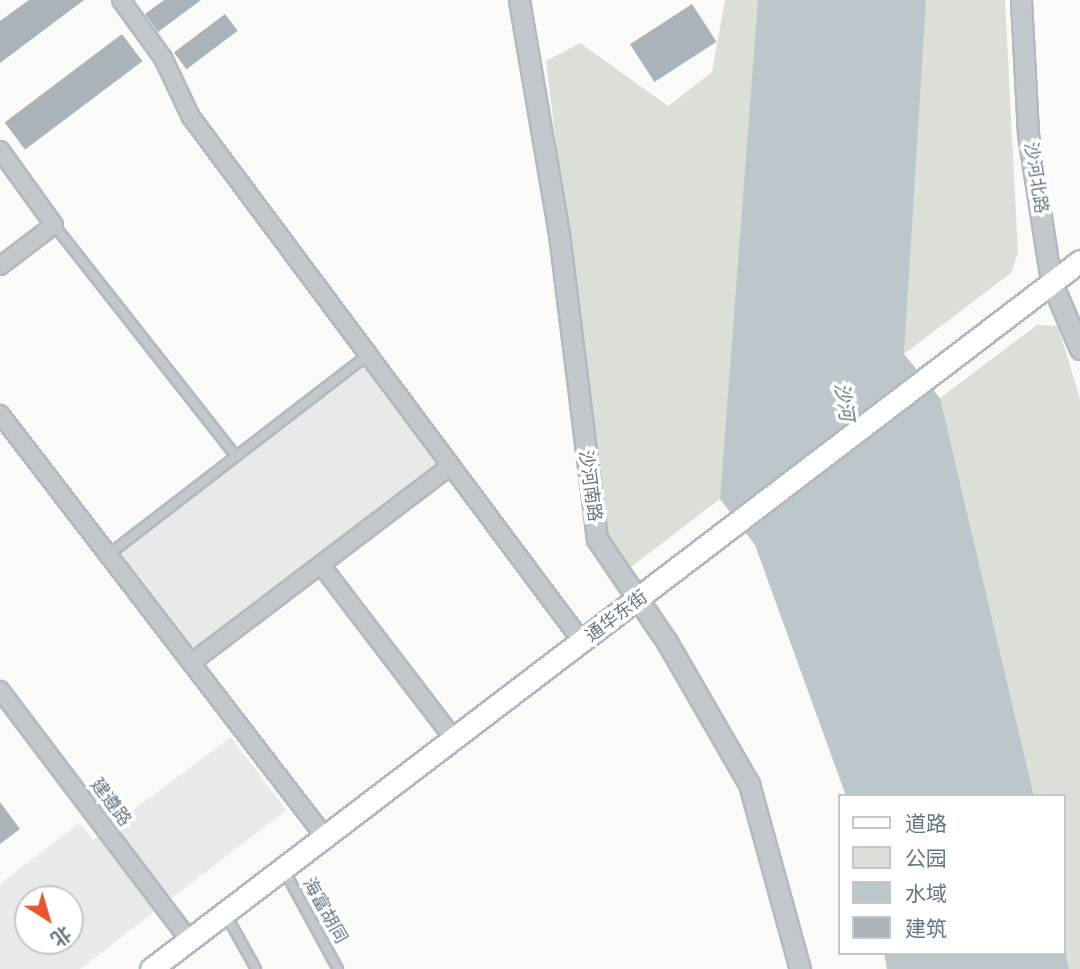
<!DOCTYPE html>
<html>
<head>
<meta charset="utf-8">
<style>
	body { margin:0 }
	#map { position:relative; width:1080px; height:969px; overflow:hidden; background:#fafaf8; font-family:"Source Sans 3","Noto Sans SC",sans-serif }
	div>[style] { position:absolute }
	.built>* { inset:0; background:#e8e9e9; transform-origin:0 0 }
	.green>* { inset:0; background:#dadfd7 }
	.water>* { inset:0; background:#bbc7cb }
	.building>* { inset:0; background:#aab3b9; transform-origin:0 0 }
	.roads { filter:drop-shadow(2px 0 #b3babf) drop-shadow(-2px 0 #b3babf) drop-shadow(0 2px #b3babf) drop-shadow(0 -2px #b3babf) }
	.service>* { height:8px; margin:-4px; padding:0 4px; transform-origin:4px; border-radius:4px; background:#c3c8cc }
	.minor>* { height:16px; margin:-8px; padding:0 8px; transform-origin:8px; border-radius:8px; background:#c3c8cc }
	.tertiary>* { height:19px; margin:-9.5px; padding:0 9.5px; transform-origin:9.5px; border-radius:9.5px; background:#c3c8cc }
	.secondary>* { height:21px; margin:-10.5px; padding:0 10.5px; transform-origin:10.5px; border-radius:10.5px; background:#fff }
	span { translate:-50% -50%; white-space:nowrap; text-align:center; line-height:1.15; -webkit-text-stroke:7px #fff; paint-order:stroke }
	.street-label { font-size:18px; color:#657683 }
	.water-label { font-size:19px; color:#60757c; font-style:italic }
	.legend { position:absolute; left:838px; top:794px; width:228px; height:161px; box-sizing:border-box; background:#fff; border:2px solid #c1c8cd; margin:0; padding:9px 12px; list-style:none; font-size:21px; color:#657683 }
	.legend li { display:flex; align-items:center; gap:14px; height:35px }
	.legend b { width:35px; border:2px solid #c1c8cd }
	.north { position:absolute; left:14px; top:885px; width:70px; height:70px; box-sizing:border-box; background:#fff; border:2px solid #c1c8cd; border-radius:50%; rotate:143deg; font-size:19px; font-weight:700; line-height:28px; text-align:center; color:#657683 }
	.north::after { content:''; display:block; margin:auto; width:24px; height:32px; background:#e4572e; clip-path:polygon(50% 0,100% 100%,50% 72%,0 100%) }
</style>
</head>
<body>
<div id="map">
	<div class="built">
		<i style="left:362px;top:363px;width:130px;height:310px;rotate:53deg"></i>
		<i style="clip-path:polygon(evenodd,231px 737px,286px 810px,80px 969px,0 969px,0 884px,79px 823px,93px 840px,231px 737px,28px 899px,70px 899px,70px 941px,28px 941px,28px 899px)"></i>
	</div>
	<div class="green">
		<i style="clip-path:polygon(725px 0,758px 0,758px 20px,720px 499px,627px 570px,604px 535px,546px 61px,580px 43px,668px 106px,712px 72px)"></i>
		<i style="clip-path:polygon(923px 0,1005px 0,1018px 253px,1011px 273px,904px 354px)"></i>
		<i style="clip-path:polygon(1037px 325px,1058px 326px,1080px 399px,1080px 969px,1069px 969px,1064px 944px,1064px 796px,1034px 796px,940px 398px)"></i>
	</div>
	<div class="water">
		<i style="clip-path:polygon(758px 0,926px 0,904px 354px,940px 398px,1034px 796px,846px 796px,755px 545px,720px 499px)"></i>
		<i style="clip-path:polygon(1064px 944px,1069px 969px,887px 969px,884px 953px,1064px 953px)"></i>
	</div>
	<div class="building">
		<i style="clip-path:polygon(29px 0,84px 0,0 63px,0 21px)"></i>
		<i style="clip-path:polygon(164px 0,201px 0,158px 32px,145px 14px)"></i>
		<i style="left:692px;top:4px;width:45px;height:74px;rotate:57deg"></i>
		<i style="left:225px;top:14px;width:21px;height:64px;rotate:53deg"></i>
		<i style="left:122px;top:34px;width:34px;height:147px;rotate:53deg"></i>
		<i style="clip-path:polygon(0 802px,20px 829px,0 844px)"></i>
	</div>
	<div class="roads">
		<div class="service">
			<i style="left:54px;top:225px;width:294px;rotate:51.8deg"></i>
			<i style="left:108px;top:555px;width:328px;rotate:-37.6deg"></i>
			<i style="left:284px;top:870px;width:113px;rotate:61.4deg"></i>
			<i style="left:226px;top:915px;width:62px;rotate:60.9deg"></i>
		</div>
		<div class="minor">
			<i style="left:121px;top:0;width:72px;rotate:54.1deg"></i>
			<i style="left:163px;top:58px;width:65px;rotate:64.6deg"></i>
			<i style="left:191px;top:117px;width:656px;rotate:53.3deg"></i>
			<i style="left:0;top:150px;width:92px;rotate:54.2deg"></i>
			<i style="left:54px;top:225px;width:68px;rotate:142.8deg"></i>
			<i style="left:0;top:414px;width:533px;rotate:52.46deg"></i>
			<i style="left:321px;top:565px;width:220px;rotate:52.6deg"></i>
			<i style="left:191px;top:663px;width:326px;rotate:-37.2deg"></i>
			<i style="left:0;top:690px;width:313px;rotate:52.9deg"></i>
		</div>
		<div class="tertiary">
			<i style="left:519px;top:0;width:237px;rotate:80.3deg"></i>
			<i style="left:559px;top:234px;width:307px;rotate:82.9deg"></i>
			<i style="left:597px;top:539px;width:125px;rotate:55.8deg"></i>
			<i style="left:667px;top:642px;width:164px;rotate:60deg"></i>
			<i style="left:749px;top:784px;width:192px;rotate:74.6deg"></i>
			<i style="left:1021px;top:0;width:134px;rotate:87deg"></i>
			<i style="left:1028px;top:134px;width:149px;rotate:81.1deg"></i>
			<i style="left:1051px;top:281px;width:74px;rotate:66.9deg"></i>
		</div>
		<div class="secondary">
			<i style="left:151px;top:969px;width:1168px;rotate:-37.31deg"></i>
		</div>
	</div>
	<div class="street-label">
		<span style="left:1035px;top:178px;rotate:81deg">沙河北路</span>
		<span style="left:589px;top:486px;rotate:82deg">沙河南路</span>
		<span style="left:617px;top:617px;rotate:-37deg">通华东街</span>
		<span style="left:110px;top:803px;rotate:53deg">建遵路</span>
		<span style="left:324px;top:911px;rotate:61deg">海富胡同</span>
	</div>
	<div class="water-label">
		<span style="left:843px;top:402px;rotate:81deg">沙河</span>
	</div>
	<ul class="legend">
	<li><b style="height:9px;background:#fff"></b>道路</li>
	<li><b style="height:19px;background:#dadfd7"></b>公园</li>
	<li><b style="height:19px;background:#bbc7cb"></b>水域</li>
	<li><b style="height:19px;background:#aab3b9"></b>建筑</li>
	</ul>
	<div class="north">北</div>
</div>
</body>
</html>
